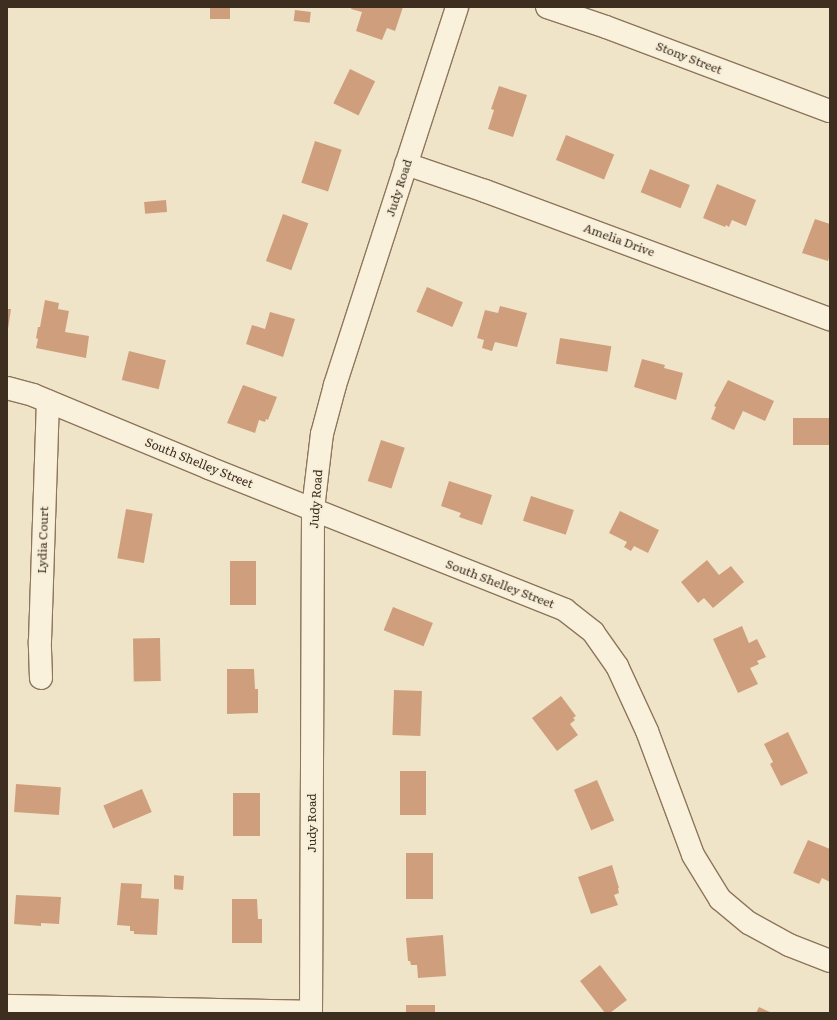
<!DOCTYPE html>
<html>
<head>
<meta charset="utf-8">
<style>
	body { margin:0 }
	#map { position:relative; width:837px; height:1020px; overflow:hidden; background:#f0e4c8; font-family:Literata,serif }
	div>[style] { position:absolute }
	.building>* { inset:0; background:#cf9f7d; transform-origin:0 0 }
	.roads { filter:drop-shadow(1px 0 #8d765c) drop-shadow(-1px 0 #8d765c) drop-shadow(0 1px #8d765c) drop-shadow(0 -1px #8d765c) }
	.minor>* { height:22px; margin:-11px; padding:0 11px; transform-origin:11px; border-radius:11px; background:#faf1dc }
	span { translate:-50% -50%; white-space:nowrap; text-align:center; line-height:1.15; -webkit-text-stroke:4px #f7eed8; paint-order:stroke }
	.street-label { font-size:12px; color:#3d2e20 }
	.frame { position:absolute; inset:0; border:8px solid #3d2e20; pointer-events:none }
</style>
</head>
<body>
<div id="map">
	<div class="building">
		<i style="left:210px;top:7px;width:20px;height:12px"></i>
		<i style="clip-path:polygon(352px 7px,403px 7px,395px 31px,387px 28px,382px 40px,356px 31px,362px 12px,351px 9px)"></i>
		<i style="left:295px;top:10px;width:16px;height:11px;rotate:7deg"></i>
		<i style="left:350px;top:69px;width:28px;height:38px;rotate:26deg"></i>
		<i style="clip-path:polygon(499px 86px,527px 95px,513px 137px,488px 129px,494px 110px,491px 109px)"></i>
		<i style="left:566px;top:135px;width:52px;height:27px;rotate:22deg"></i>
		<i style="left:315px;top:141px;width:28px;height:44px;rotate:18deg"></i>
		<i style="left:650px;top:169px;width:43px;height:25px;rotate:22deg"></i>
		<i style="clip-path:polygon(717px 184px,756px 200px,746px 226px,732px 220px,729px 227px,726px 225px,725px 227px,703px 218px)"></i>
		<i style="left:166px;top:200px;width:12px;height:22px;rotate:85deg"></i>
		<i style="left:283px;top:214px;width:27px;height:50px;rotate:20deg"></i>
		<i style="clip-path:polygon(815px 219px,830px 224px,830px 255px,828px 261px,802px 253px)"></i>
		<i style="left:427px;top:287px;width:39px;height:27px;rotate:23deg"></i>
		<i style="clip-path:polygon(45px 300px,59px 303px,58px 309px,69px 311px,65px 332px,89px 336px,86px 358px,36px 348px,38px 339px,36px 338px,38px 327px,40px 327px)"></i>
		<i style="clip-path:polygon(500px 306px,527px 313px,517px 347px,495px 342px,492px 351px,482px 348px,484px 340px,477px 338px,485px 310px,498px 313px)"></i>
		<i style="clip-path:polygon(7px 309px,11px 309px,8px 329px,7px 329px)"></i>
		<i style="clip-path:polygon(270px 312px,295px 319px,283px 357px,246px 344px,252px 325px,265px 329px)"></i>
		<i style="left:560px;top:338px;width:52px;height:26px;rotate:9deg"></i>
		<i style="left:129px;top:351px;width:38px;height:30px;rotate:14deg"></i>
		<i style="clip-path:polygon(642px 359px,665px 365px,664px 368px,683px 373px,676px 400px,634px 387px)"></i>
		<i style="clip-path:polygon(728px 380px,774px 401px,765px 421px,743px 411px,734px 430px,711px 419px,716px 407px,714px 406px)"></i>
		<i style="clip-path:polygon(243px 385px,277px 397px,268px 420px,266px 419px,265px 422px,259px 420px,255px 433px,227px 423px)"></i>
		<i style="left:830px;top:418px;width:27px;height:37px;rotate:90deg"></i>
		<i style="left:381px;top:440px;width:25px;height:43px;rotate:18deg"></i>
		<i style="clip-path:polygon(449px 481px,492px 495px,482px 525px,459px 517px,461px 513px,441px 506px)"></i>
		<i style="left:531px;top:496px;width:45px;height:26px;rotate:18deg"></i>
		<i style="left:126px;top:509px;width:27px;height:50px;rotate:10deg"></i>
		<i style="clip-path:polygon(620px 511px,659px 530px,648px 553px,634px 546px,631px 551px,624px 547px,627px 542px,609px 533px)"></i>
		<i style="clip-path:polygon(707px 560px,719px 575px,731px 566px,744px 582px,713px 608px,704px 598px,698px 603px,681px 582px)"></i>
		<i style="left:230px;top:561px;width:26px;height:44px"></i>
		<i style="left:393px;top:607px;width:43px;height:25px;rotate:22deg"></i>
		<i style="clip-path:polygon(742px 626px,749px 643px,757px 639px,766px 657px,757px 661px,759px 664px,750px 668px,758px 684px,738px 693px,713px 639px)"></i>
		<i style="left:160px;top:638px;width:43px;height:27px;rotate:89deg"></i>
		<i style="clip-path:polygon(227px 669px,254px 669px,255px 689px,258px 689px,258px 713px,227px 714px)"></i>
		<i style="left:394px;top:690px;width:28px;height:45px;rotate:2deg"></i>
		<i style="clip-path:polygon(561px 696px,576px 716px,573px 718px,575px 720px,570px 724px,578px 735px,557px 751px,532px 718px)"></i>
		<i style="clip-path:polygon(788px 732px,808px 773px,781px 786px,770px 764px,773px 762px,764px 744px)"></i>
		<i style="left:400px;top:771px;width:26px;height:44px"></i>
		<i style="left:597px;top:780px;width:44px;height:25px;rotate:67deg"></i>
		<i style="left:16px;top:784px;width:45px;height:28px;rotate:4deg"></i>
		<i style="left:142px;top:789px;width:25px;height:42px;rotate:67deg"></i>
		<i style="left:233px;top:793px;width:27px;height:43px"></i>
		<i style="clip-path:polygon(808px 840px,830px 849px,830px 882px,822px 878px,819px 884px,793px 873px)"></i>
		<i style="left:406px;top:853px;width:27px;height:46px"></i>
		<i style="clip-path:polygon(612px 865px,619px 888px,618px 888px,619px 893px,614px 895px,618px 905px,591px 914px,578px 877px)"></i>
		<i style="clip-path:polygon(174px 875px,184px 876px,183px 890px,174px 889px)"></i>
		<i style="clip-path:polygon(121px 883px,142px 884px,141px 898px,159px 899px,157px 935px,134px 934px,134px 931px,130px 931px,130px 926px,117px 925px)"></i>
		<i style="clip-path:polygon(16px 895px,61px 897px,59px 924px,41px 923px,41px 926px,14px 924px)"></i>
		<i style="clip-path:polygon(232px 899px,257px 899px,258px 919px,262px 919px,262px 943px,232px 943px)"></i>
		<i style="clip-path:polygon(443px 935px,446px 976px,418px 978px,417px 965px,411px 965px,410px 961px,408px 961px,406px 938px)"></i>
		<i style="clip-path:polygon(600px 965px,627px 1000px,610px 1013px,605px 1013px,580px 981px)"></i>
		<i style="left:406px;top:1005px;width:29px;height:8px"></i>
		<i style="clip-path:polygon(759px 1007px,772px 1013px,756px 1013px)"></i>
	</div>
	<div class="roads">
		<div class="minor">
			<i style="left:547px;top:7px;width:62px;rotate:18.7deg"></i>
			<i style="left:606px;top:27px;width:239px;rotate:20.6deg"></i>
			<i style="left:406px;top:164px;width:83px;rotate:18.9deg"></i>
			<i style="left:485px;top:191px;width:368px;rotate:20.4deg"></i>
			<i style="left:7px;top:388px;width:27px;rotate:15deg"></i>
			<i style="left:33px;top:395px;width:191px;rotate:22.5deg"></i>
			<i style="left:209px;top:468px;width:383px;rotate:21.7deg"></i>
			<i style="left:565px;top:610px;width:36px;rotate:38deg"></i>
			<i style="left:593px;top:632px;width:42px;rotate:54.8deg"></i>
			<i style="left:617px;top:666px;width:72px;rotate:65.2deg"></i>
			<i style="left:647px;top:731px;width:132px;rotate:69.6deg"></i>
			<i style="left:693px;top:855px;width:52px;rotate:58.5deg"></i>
			<i style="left:720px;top:899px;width:38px;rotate:40deg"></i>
			<i style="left:749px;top:923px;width:46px;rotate:28.8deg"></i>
			<i style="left:789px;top:945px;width:44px;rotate:21.3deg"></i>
			<i style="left:41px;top:678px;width:37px;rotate:-92deg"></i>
			<i style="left:40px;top:641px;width:240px;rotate:-88.1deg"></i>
			<i style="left:7px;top:1006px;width:304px;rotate:1.1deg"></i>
			<i style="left:311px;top:1013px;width:504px;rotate:-89.77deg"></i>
			<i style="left:313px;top:509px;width:76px;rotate:-83.2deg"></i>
			<i style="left:322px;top:434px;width:51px;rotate:-75.1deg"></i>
			<i style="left:335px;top:385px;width:397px;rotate:-72.1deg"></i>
		</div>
	</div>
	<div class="street-label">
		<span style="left:689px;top:58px;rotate:21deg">Stony Street</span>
		<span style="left:399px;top:188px;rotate:-72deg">Judy Road</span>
		<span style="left:619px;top:240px;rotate:20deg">Amelia Drive</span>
		<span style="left:199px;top:463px;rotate:22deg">South Shelley Street</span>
		<span style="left:316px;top:499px;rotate:-86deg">Judy Road</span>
		<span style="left:43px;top:540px;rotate:-88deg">Lydia Court</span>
		<span style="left:500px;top:584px;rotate:21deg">South Shelley Street</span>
		<span style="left:312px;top:823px;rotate:-90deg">Judy Road</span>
	</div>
	<div class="frame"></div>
</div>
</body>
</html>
